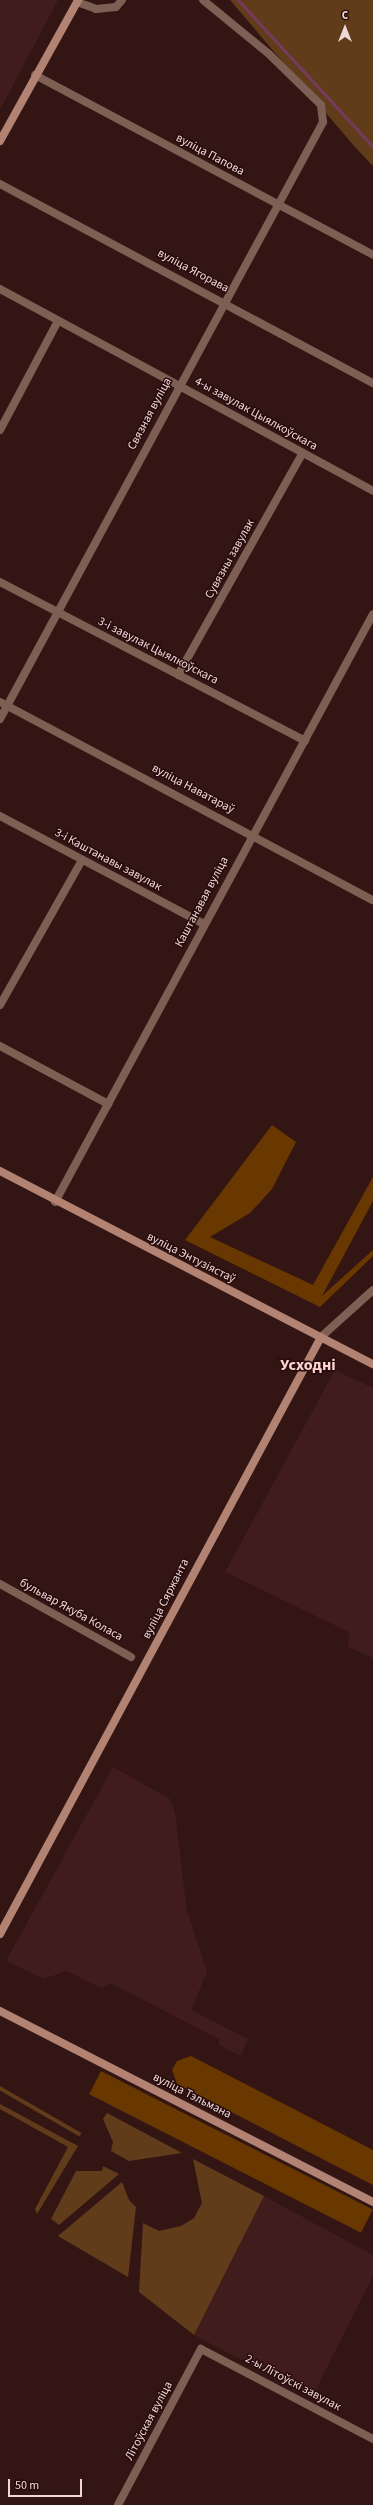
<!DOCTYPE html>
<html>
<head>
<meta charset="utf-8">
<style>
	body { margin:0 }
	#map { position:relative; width:373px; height:2505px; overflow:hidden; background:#331514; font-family:"Source Sans 3",sans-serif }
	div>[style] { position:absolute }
	.built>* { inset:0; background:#411c1c }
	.green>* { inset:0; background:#613c1b; transform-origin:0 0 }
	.forest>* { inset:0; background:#693700; transform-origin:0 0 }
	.stream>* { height:3px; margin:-1.5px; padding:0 1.5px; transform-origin:1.5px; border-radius:1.5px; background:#753b5e }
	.street>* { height:8px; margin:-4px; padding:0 4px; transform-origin:4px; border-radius:4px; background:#7d5f54 }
	.secondary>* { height:8px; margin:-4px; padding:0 4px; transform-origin:4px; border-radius:4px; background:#b28372 }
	span { translate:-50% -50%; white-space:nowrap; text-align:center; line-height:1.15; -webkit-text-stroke:3px #280b0c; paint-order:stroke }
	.street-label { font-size:12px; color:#eed9d7 }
	.district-label { font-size:16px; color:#fdd3d0; font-weight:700 }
	.north { position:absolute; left:325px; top:8px; width:40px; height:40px; -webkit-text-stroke:3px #280b0c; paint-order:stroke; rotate:0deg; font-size:11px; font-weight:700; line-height:16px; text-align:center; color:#eed9d7 }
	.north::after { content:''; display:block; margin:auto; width:14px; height:18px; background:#eed9d7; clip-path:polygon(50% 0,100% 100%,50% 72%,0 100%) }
	.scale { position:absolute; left:8px; top:2479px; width:74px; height:18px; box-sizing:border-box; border:2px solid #eed9d7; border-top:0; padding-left:5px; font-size:12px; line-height:14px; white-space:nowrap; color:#eed9d7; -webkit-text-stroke:3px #280b0c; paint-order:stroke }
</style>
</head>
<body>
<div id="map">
	<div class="built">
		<i style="clip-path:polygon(0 0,58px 0,0 110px)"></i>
		<i style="clip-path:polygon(335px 1370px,373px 1388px,373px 1658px,348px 1647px,349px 1632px,225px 1572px)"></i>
		<i style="clip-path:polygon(113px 1767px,170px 1799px,175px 1813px,187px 1911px,207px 1972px,191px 2010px,248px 2039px,241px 2056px,219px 2045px,219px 2039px,110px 1983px,102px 1988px,66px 1971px,44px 1979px,6px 1961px)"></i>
		<i style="clip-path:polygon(264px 2196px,373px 2255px,373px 2276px,312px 2397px,194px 2335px)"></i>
	</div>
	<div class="green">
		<i style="clip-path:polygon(230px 0,373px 0,373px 166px,354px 146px)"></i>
		<i style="left:0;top:2086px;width:94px;height:4px;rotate:30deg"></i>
		<i style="clip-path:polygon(0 2104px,78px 2146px,37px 2214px,35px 2209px,68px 2147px,0 2109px)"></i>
		<i style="clip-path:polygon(107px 2113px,182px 2153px,129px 2161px,111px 2151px,113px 2142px,103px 2119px)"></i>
		<i style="clip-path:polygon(193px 2159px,264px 2196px,194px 2335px,139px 2292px,143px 2223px,159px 2231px,181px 2226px,194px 2218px,202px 2203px)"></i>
		<i style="clip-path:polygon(103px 2166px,119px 2174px,59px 2225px,51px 2219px,76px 2171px,102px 2171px)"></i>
		<i style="clip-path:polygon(122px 2182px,129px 2200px,136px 2207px,128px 2277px,58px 2236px)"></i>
	</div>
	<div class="forest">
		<i style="clip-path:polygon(272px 1125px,296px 1142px,272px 1189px,250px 1213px,210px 1237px,313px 1285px,373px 1177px,373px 1201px,322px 1296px,373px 1250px,373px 1256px,320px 1307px,185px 1240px)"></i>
		<i style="clip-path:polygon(191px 2056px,373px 2150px,373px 2185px,177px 2084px,172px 2070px,177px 2061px)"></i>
		<i style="left:101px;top:2071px;width:305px;height:26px;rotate:27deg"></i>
	</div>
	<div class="stream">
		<i style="left:238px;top:0;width:200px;rotate:47.4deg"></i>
	</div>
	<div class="street">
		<i style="left:77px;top:2px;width:20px;rotate:20deg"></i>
		<i style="left:96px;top:9px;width:20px;rotate:-6deg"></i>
		<i style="left:116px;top:7px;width:9px;rotate:-49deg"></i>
		<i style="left:35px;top:75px;width:383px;rotate:28deg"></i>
		<i style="left:0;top:184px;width:423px;rotate:28.1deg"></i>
		<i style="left:0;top:289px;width:424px;rotate:28.4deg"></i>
		<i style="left:0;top:430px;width:123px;rotate:-62deg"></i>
		<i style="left:0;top:582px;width:344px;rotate:27.5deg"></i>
		<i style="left:178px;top:675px;width:253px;rotate:-60.7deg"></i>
		<i style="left:0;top:702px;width:422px;rotate:28deg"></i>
		<i style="left:0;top:719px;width:679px;rotate:-61.58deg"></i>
		<i style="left:323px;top:122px;width:17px;rotate:-97deg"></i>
		<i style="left:321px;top:105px;width:73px;rotate:-135.6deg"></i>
		<i style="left:269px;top:54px;width:85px;rotate:-140.7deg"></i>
		<i style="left:0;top:816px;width:231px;rotate:27.9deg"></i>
		<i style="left:0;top:1005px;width:167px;rotate:-60.5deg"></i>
		<i style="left:0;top:1046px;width:123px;rotate:28.2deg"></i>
		<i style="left:55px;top:1202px;width:668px;rotate:-61.59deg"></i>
		<i style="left:321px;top:1337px;width:70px;rotate:-42.1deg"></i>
		<i style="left:0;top:1584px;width:150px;rotate:29.1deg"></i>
		<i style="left:118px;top:2505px;width:177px;rotate:-62deg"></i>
		<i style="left:201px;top:2349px;width:194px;rotate:27.6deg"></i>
	</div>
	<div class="secondary">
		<i style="left:0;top:141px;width:161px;rotate:-61deg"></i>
		<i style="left:0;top:1171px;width:420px;rotate:27.4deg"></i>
		<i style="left:0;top:1934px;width:678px;rotate:-61.73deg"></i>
		<i style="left:0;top:2011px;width:419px;rotate:27.1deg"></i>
	</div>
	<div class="street-label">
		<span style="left:210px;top:155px;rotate:28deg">вуліца Папова</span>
		<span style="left:193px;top:271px;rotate:28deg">вуліца Ягорава</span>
		<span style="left:150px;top:414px;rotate:-62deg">Связная вуліца</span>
		<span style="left:256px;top:414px;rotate:29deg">4-ы завулак Цыялкоўскага</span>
		<span style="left:230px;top:559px;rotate:-61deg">Сувязны завулак</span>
		<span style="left:158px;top:651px;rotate:27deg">3-і завулак Цыялкоўскага</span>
		<span style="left:193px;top:789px;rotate:28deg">вуліца Наватараў</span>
		<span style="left:108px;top:860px;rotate:28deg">3-і Каштанавы завулак</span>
		<span style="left:202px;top:902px;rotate:-62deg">Каштанавая вуліца</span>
		<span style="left:191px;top:1258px;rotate:27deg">вуліца Энтузіястаў</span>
		<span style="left:166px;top:1599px;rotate:-63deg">вуліца Сяржанта</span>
		<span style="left:71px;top:1610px;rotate:29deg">бульвар Якуба Коласа</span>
		<span style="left:192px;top:2096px;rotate:27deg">вуліца Тэльмана</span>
		<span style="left:293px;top:2383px;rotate:28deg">2-ы Літоўскі завулак</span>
		<span style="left:149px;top:2421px;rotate:-62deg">Літоўская вуліца</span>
	</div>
	<div class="district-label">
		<span style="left:308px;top:1365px">Усходні</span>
	</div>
	<div class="north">С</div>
	<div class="scale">50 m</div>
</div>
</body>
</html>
